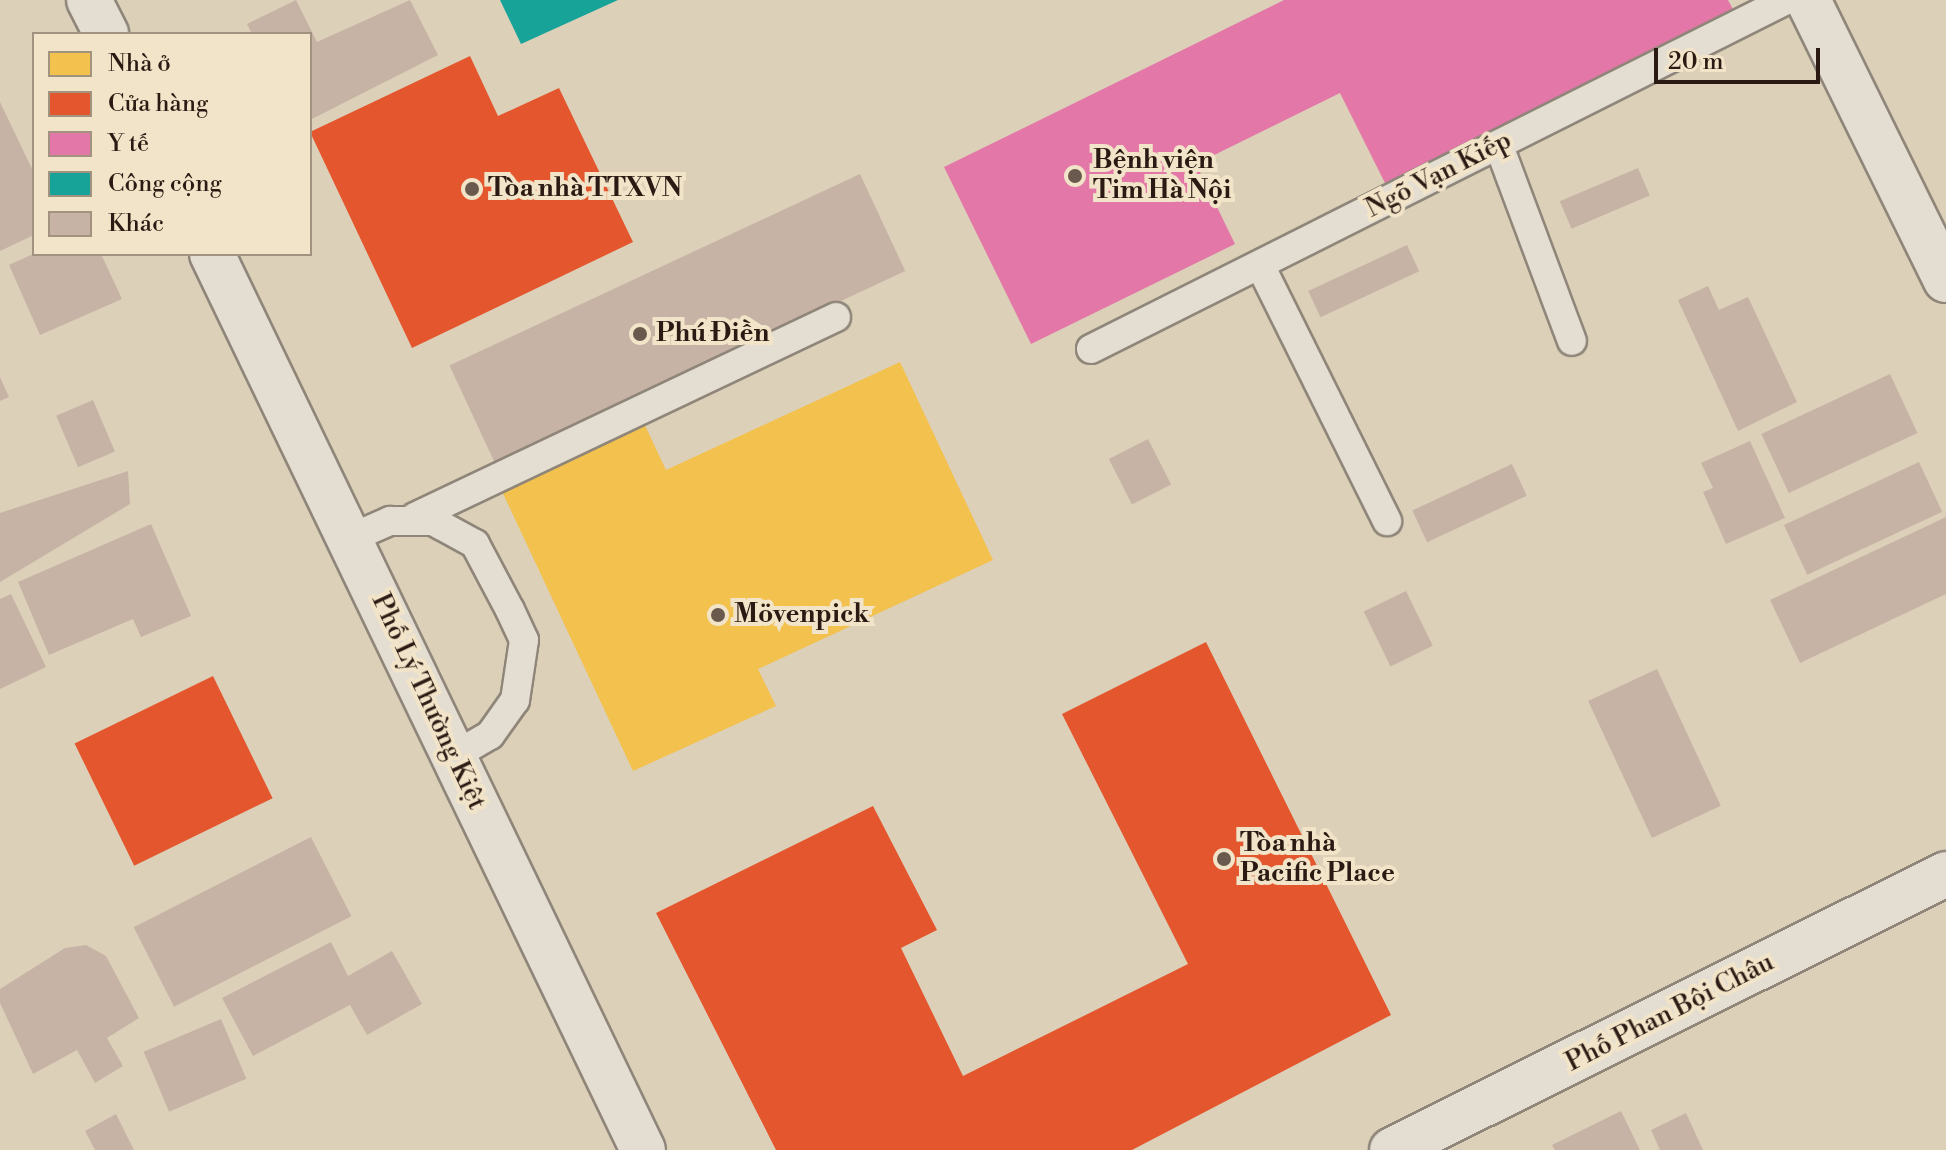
<!DOCTYPE html>
<html>
<head>
<meta charset="utf-8">
<style>
	body { margin:0 }
	#map { position:relative; width:1946px; height:1150px; overflow:hidden; background:#dcd0b9; font-family:"Libre Bodoni",serif }
	div>[style] { position:absolute }
	.homes>* { inset:0; background:#f2c14e }
	.shops>* { inset:0; background:#e4572e; transform-origin:0 0 }
	.health>* { inset:0; background:#e377a8 }
	.public>* { inset:0; background:#17a398 }
	.building>* { inset:0; background:#c7b3a5; transform-origin:0 0 }
	.roads { filter:drop-shadow(2px 0 #8f8679) drop-shadow(-2px 0 #8f8679) drop-shadow(0 2px #8f8679) drop-shadow(0 -2px #8f8679) }
	.lane>* { height:28px; margin:-14px; padding:0 14px; transform-origin:14px; border-radius:14px; background:#e3ddd2 }
	.secondary>* { height:44px; margin:-22px; padding:0 22px; transform-origin:22px; border-radius:22px; background:#e3ddd2 }
	.dots>* { width:22px; height:22px; translate:-50% -50%; box-sizing:border-box; border:4px solid #f2e4c8; border-radius:50% }
	span { translate:-50% -50%; white-space:nowrap; text-align:center; line-height:1.15; -webkit-text-stroke:8px #f2e4c8; paint-order:stroke }
	.poi-label { font-size:26px; color:#2b1a13; font-weight:700 }
	.left { translate:0 -50%; text-align:left }
	.street-label { font-size:26px; color:#2b1a13 }
	.legend { position:absolute; left:32px; top:32px; width:280px; height:224px; box-sizing:border-box; background:#f2e4c8; border:2px solid #a29380; margin:0; padding:10px 14px; list-style:none; font-size:24px; color:#2b1a13 }
	.legend li { display:flex; align-items:center; gap:16px; height:40px }
	.legend b { width:40px; border:2px solid #a29380 }
	.scale { position:absolute; left:1654px; top:48px; width:166px; height:36px; box-sizing:border-box; border:4px solid #2b1a13; border-top:0; padding-left:10px; font-size:24px; line-height:28px; white-space:nowrap; color:#2b1a13; -webkit-text-stroke:6px #f2e4c8; paint-order:stroke }
</style>
</head>
<body>
<div id="map">
	<div class="homes">
		<i style="clip-path:polygon(900px 362px,993px 560px,758px 669px,776px 706px,633px 771px,499px 485px,642px 419px,666px 470px)"></i>
	</div>
	<div class="shops">
		<i style="clip-path:polygon(470px 56px,498px 116px,559px 88px,633px 242px,412px 348px,310px 132px)"></i>
		<i style="clip-path:polygon(1206px 642px,1391px 1015px,1132px 1150px,776px 1150px,656px 913px,873px 806px,937px 930px,901px 948px,963px 1076px,1188px 964px,1062px 714px)"></i>
		<i style="left:213px;top:676px;width:136px;height:154px;rotate:64deg"></i>
	</div>
	<div class="health">
		<i style="clip-path:polygon(1284px 0,1728px 0,1735px 13px,1386px 185px,1340px 93px,1196px 164px,1235px 244px,1031px 344px,944px 167px)"></i>
	</div>
	<div class="public">
		<i style="clip-path:polygon(500px 0,618px 0,521px 44px)"></i>
	</div>
	<div class="building">
		<i style="clip-path:polygon(296px 0,317px 42px,410px 0,438px 55px,310px 120px,310px 34px,252px 34px,247px 24px)"></i>
		<i style="clip-path:polygon(0 102px,34px 173px,34px 235px,0 251px)"></i>
		<i style="left:1638px;top:168px;width:30px;height:85px;rotate:67deg"></i>
		<i style="left:860px;top:174px;width:107px;height:453px;rotate:65deg"></i>
		<i style="left:1407px;top:245px;width:29px;height:109px;rotate:65deg"></i>
		<i style="clip-path:polygon(33px 254px,101px 254px,122px 299px,40px 335px,9px 265px)"></i>
		<i style="clip-path:polygon(1708px 286px,1719px 310px,1748px 297px,1797px 402px,1738px 431px,1678px 300px)"></i>
		<i style="left:1890px;top:374px;width:65px;height:142px;rotate:65deg"></i>
		<i style="clip-path:polygon(0 377px,9px 397px,0 401px)"></i>
		<i style="left:93px;top:400px;width:56px;height:40px;rotate:67deg"></i>
		<i style="left:1148px;top:439px;width:51px;height:44px;rotate:63deg"></i>
		<i style="clip-path:polygon(1750px 441px,1785px 518px,1726px 544px,1703px 492px,1713px 488px,1701px 463px)"></i>
		<i style="left:1919px;top:462px;width:55px;height:149px;rotate:65deg"></i>
		<i style="left:1512px;top:464px;width:35px;height:110px;rotate:65deg"></i>
		<i style="clip-path:polygon(128px 471px,130px 504px,0 582px,0 513px)"></i>
		<i style="clip-path:polygon(1946px 517px,1946px 594px,1800px 663px,1770px 600px)"></i>
		<i style="clip-path:polygon(151px 524px,191px 616px,141px 637px,133px 619px,49px 655px,18px 582px)"></i>
		<i style="left:1406px;top:591px;width:61px;height:47px;rotate:64deg"></i>
		<i style="clip-path:polygon(11px 594px,46px 667px,0 689px,0 599px)"></i>
		<i style="left:1657px;top:669px;width:151px;height:76px;rotate:65deg"></i>
		<i style="left:311px;top:837px;width:89px;height:199px;rotate:63deg"></i>
		<i style="clip-path:polygon(331px 942px,348px 976px,392px 951px,422px 1004px,367px 1035px,350px 1005px,253px 1056px,222px 998px)"></i>
		<i style="clip-path:polygon(86px 945px,106px 956px,139px 1018px,107px 1038px,123px 1066px,95px 1083px,77px 1050px,33px 1074px,0 1003px,0 989px,65px 948px)"></i>
		<i style="left:221px;top:1019px;width:65px;height:84px;rotate:67deg"></i>
		<i style="clip-path:polygon(1621px 1111px,1640px 1150px,1555px 1150px,1552px 1145px)"></i>
		<i style="clip-path:polygon(1686px 1113px,1703px 1150px,1660px 1150px,1651px 1130px)"></i>
		<i style="clip-path:polygon(116px 1114px,134px 1150px,95px 1150px,85px 1131px)"></i>
	</div>
	<div class="roads">
		<div class="lane">
			<i style="left:1499px;top:146px;width:208px;rotate:69.5deg"></i>
			<i style="left:1260px;top:265px;width:286px;rotate:63.6deg"></i>
			<i style="left:1091px;top:349px;width:778px;rotate:-26.66deg"></i>
			<i style="left:415px;top:517px;width:466px;rotate:-25.4deg"></i>
			<i style="left:351px;top:538px;width:43px;rotate:-23.6deg"></i>
			<i style="left:390px;top:521px;width:43px"></i>
			<i style="left:433px;top:521px;width:48px;rotate:28.7deg"></i>
			<i style="left:475px;top:544px;width:75px;rotate:62.1deg"></i>
			<i style="left:510px;top:610px;width:33px;rotate:65deg"></i>
			<i style="left:524px;top:640px;width:61px;rotate:98.5deg"></i>
			<i style="left:515px;top:700px;width:43px;rotate:125.5deg"></i>
			<i style="left:490px;top:735px;width:42px;rotate:149.7deg"></i>
		</div>
		<div class="secondary">
			<i style="left:89px;top:0;width:38px;rotate:63deg"></i>
			<i style="left:1808px;top:0;width:312px;rotate:63.8deg"></i>
			<i style="left:212px;top:254px;width:994px;rotate:64.31deg"></i>
			<i style="left:1392px;top:1150px;width:619px;rotate:-26.48deg"></i>
		</div>
	</div>
	<div class="dots">
		<i style="left:1075px;top:176px;background:#695a4d"></i>
		<i style="left:472px;top:189px;background:#695a4d"></i>
		<i style="left:640px;top:334px;background:#695a4d"></i>
		<i style="left:718px;top:615px;background:#695a4d"></i>
		<i style="left:1224px;top:859px;background:#695a4d"></i>
	</div>
	<div class="poi-label">
		<span class="left" style="left:1093px;top:176px">Bệnh viện<br>Tim Hà Nội</span>
		<span class="left" style="left:488px;top:189px">Tòa nhà TTXVN</span>
		<span class="left" style="left:656px;top:334px">Phú Điền</span>
		<span class="left" style="left:734px;top:615px">Mövenpick</span>
		<span class="left" style="left:1240px;top:859px">Tòa nhà<br>Pacific Place</span>
	</div>
	<div class="street-label">
		<span style="left:1439px;top:175px;rotate:-27deg">Ngõ Vạn Kiếp</span>
		<span style="left:428px;top:702px;rotate:65deg">Phố Lý Thường Kiệt</span>
		<span style="left:1670px;top:1013px;rotate:-27deg">Phố Phan Bội Châu</span>
	</div>
	<ul class="legend">
	<li><b style="height:22px;background:#f2c14e"></b>Nhà ở</li>
	<li><b style="height:22px;background:#e4572e"></b>Cửa hàng</li>
	<li><b style="height:22px;background:#e377a8"></b>Y tế</li>
	<li><b style="height:22px;background:#17a398"></b>Công cộng</li>
	<li><b style="height:22px;background:#c7b3a5"></b>Khác</li>
	</ul>
	<div class="scale">20 m</div>
</div>
</body>
</html>
